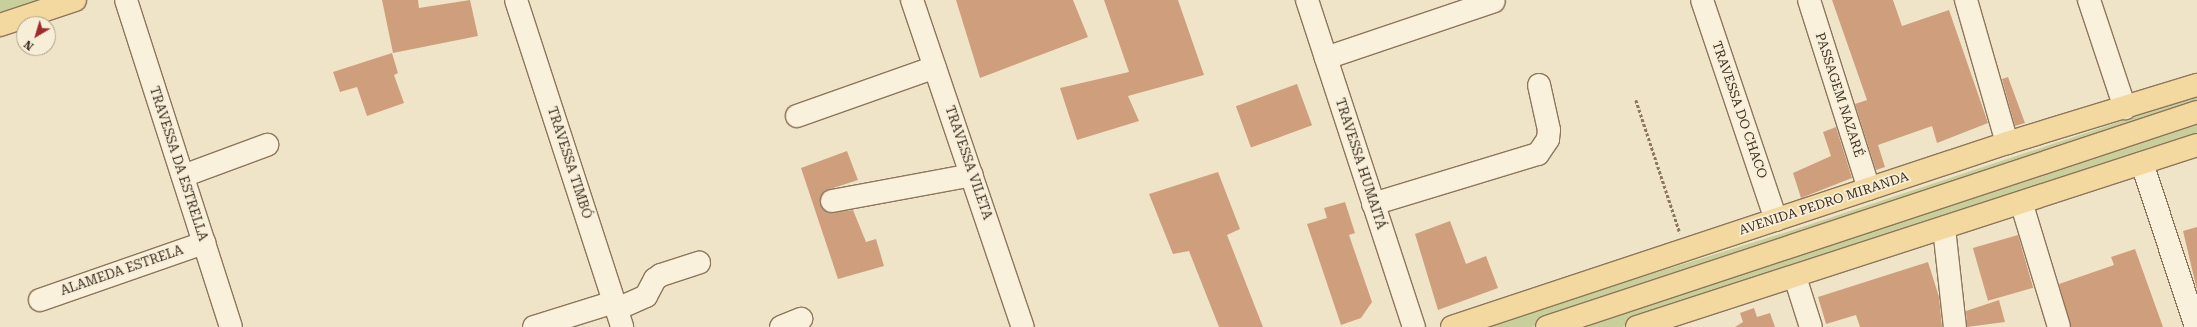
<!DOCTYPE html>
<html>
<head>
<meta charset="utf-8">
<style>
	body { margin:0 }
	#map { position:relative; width:2197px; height:327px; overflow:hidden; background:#f0e4c8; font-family:"Roboto Serif",serif }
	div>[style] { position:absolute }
	.green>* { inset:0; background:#c9cf9b }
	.building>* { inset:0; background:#cf9f7d; transform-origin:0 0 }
	.path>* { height:2.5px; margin-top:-1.25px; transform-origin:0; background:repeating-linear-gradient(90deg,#8d765c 0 3px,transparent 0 5px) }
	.roads { filter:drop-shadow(1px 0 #8d765c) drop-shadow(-1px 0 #8d765c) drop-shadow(0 1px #8d765c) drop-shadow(0 -1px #8d765c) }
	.minor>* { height:22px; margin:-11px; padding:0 11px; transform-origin:11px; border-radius:11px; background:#faf1dc }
	.major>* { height:22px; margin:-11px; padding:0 11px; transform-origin:11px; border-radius:11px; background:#f3d9a0 }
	span { translate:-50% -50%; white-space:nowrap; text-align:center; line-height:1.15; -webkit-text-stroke:3.5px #f7eed8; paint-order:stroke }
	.street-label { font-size:13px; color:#3d2e20 }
	.north { position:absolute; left:16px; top:16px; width:40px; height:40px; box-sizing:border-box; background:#f7eed8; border:1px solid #ada18e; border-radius:50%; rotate:218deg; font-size:11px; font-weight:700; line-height:16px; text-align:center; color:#3d2e20 }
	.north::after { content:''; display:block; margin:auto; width:14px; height:18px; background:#9e2a2b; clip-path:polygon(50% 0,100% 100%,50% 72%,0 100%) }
</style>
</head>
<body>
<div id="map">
	<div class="green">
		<i style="clip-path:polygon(0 0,57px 0,0 19px)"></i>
		<i style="clip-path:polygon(2197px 96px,2197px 108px,1603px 305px,1532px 327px,1480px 327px,1790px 231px)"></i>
		<i style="clip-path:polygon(2197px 121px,2197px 138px,1622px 327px,1564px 327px)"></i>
	</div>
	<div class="building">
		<i style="clip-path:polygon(382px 0,418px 0,419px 8px,470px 0,478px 36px,393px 53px)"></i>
		<i style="clip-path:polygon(956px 0,1073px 0,1088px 37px,980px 78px)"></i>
		<i style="clip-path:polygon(1104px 0,1178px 0,1204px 75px,1128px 96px,1139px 121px,1077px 140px,1060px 88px,1129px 72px)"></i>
		<i style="clip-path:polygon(1832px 0,1893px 0,1902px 26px,1949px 10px,1988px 123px,1937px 143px,1932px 126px,1878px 145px,1885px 167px,1876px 170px,1855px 104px,1867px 100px)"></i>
		<i style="clip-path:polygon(392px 53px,398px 73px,394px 75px,404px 103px,367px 116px,357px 87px,340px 92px,333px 72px)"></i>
		<i style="clip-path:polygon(2008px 77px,2025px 123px,2015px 126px,2002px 79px)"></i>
		<i style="left:1297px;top:84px;width:44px;height:65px;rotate:70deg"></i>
		<i style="clip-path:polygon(1836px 127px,1852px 178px,1801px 198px,1793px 173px,1831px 156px,1823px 132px)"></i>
		<i style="clip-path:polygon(847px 151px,858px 180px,824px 191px,820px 204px,828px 213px,853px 210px,866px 242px,876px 239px,884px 266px,838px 279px,801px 168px)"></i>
		<i style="clip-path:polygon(1218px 172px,1240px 229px,1227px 235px,1263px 327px,1219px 327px,1189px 251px,1173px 254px,1149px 194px)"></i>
		<i style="clip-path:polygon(1345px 202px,1355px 233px,1349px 235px,1372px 302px,1361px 318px,1341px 325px,1307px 224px,1327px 218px,1324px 208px)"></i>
		<i style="clip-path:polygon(1450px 221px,1466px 264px,1486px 256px,1498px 288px,1438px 310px,1415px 234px)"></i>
		<i style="clip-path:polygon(2197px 227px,2197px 290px,2183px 231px)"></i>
		<i style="left:2018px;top:235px;width:55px;height:47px;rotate:74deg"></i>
		<i style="clip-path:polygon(2135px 249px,2163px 327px,2071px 327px,2059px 284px,2114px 265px,2111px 257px)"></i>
		<i style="clip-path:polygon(1928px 262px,1939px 297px,1942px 327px,1860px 327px,1856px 315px,1826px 324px,1818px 297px)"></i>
		<i style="clip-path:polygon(1999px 300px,2005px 322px,1967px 327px,1966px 311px)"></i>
		<i style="clip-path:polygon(1754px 308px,1757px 317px,1770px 313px,1775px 327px,1735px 327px,1743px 322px,1740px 313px)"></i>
	</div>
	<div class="path">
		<i style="left:1636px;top:100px;width:140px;rotate:71.7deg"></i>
	</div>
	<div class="roads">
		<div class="minor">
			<i style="left:126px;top:0;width:343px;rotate:72.2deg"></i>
			<i style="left:516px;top:0;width:344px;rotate:72deg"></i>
			<i style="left:912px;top:0;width:345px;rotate:71.3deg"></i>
			<i style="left:1307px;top:0;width:344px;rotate:71.9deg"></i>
			<i style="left:1702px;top:0;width:232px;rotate:71.4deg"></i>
			<i style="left:1809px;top:0;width:198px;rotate:72.4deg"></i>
			<i style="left:1966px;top:0;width:149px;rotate:74deg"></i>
			<i style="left:2089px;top:0;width:114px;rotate:71.6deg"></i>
			<i style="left:1326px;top:58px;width:177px;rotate:-18.7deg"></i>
			<i style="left:797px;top:116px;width:146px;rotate:-19.5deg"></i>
			<i style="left:2142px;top:163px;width:173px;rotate:71.8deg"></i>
			<i style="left:183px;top:176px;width:90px;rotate:-20.3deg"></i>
			<i style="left:832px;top:201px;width:142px;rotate:-10.5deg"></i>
			<i style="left:1373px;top:204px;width:172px;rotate:-16.9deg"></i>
			<i style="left:1538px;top:154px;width:18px;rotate:-56deg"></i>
			<i style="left:1548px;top:139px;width:9px;rotate:-84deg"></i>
			<i style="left:1549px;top:130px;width:46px;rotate:-102.5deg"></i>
			<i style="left:2022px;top:205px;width:127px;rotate:73.1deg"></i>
			<i style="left:1944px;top:228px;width:100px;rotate:83.7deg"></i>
			<i style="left:1795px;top:277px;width:52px;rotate:72.3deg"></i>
			<i style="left:40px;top:300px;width:174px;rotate:-19.2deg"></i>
			<i style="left:617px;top:309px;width:32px;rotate:-24deg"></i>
			<i style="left:646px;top:296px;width:19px;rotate:-62deg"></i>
			<i style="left:655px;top:279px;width:7px;rotate:-34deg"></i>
			<i style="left:661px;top:275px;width:40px;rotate:-18deg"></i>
			<i style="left:534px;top:327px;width:84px;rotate:-17.4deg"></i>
			<i style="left:781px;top:327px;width:22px;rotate:-22deg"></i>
		</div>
		<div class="major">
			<i style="left:0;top:25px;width:79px;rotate:-18.4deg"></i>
			<i style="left:1452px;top:327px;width:585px;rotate:-18.34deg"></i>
			<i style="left:2007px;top:143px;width:199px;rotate:-17deg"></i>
			<i style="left:1547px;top:327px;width:685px;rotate:-18.3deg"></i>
			<i style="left:1637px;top:327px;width:589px;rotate:-18deg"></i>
		</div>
	</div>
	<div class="street-label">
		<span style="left:1839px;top:95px;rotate:72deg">PASSAGEM NAZARÉ</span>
		<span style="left:1739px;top:110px;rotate:71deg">TRAVESSA DO CHACO</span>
		<span style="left:569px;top:163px;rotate:72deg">TRAVESSA TIMBÓ</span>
		<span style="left:968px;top:163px;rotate:71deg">TRAVESSA VILETA</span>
		<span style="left:178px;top:164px;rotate:72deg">TRAVESSA DA ESTRELLA</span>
		<span style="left:1360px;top:164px;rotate:72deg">TRAVESSA HUMAITÁ</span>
		<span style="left:1824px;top:204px;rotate:-18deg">AVENIDA PEDRO MIRANDA</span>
		<span style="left:122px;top:271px;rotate:-19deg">ALAMEDA ESTRELA</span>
	</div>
	<div class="north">N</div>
</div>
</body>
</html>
